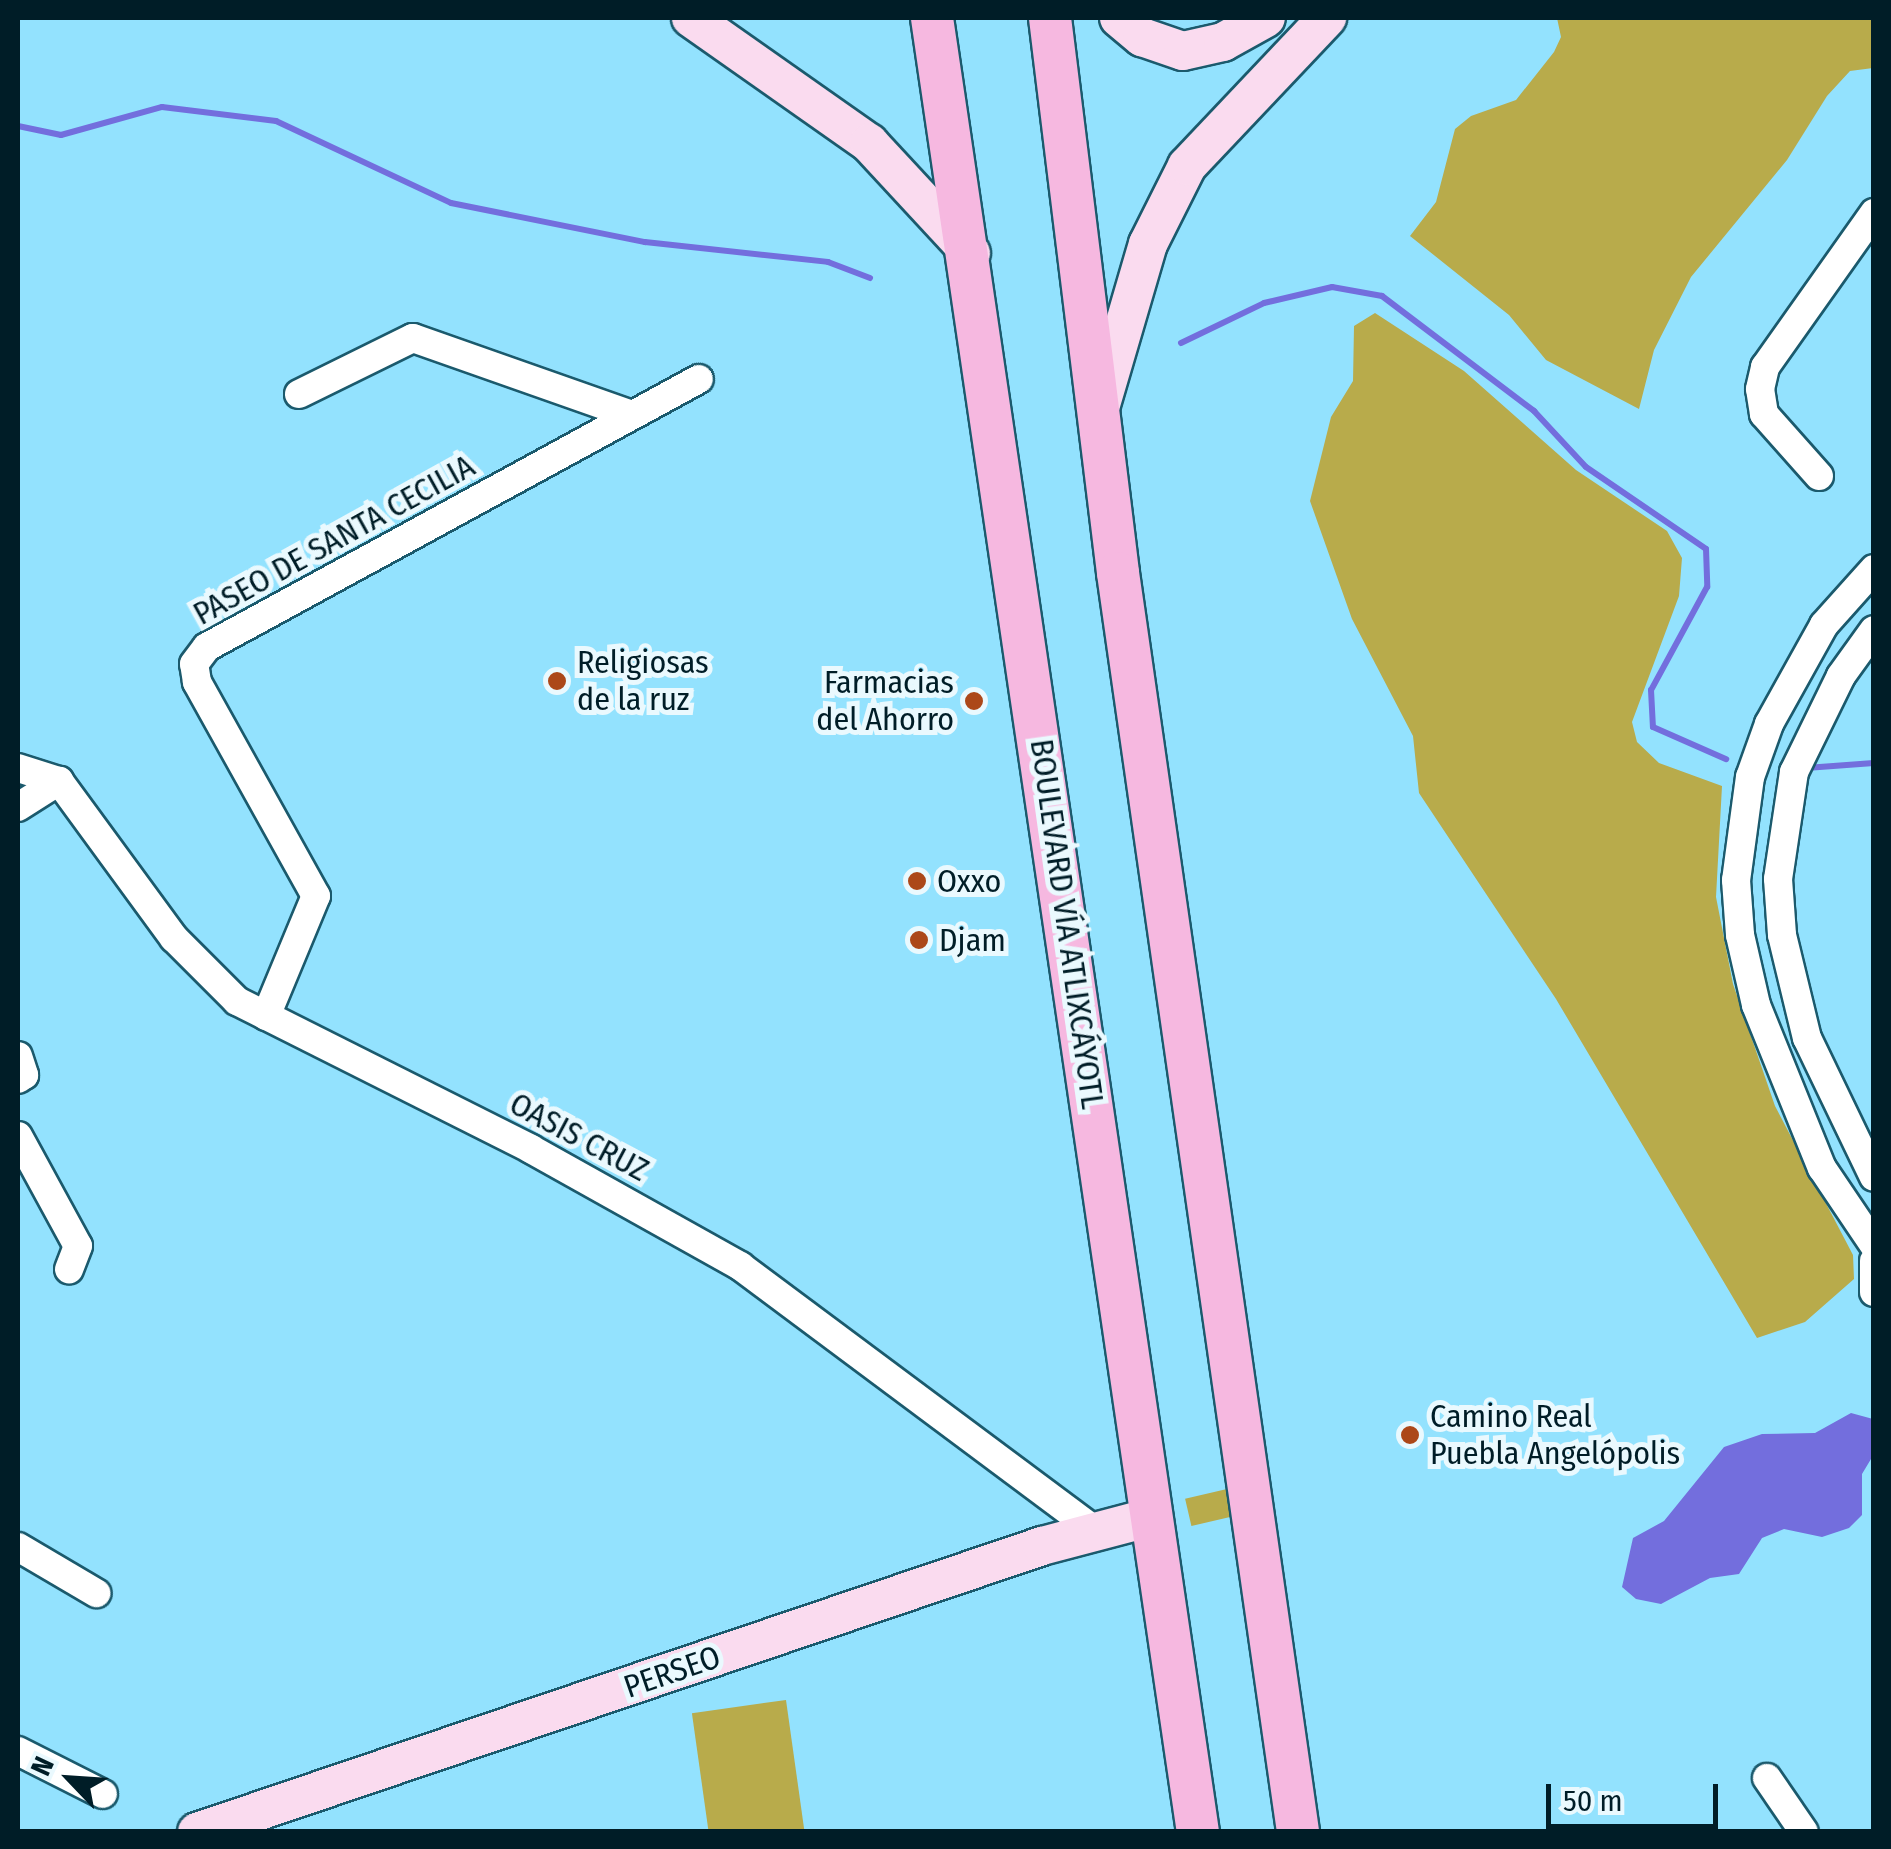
<!DOCTYPE html>
<html>
<head>
<meta charset="utf-8">
<style>
	body { margin:0 }
	#map { position:relative; width:1891px; height:1849px; overflow:hidden; background:#93e2fe; font-family:"Fira Sans Condensed",sans-serif }
	div>[style] { position:absolute }
	.green>* { inset:0; background:#b8ab4b; transform-origin:0 0 }
	.water>* { inset:0; background:#736edd }
	.stream>* { height:6px; margin:-3px; padding:0 3px; transform-origin:3px; border-radius:3px; background:#736edd }
	.roads { filter:drop-shadow(2px 0 #1b5a6d) drop-shadow(-2px 0 #1b5a6d) drop-shadow(0 2px #1b5a6d) drop-shadow(0 -2px #1b5a6d) }
	.street>* { height:28px; margin:-14px; padding:0 14px; transform-origin:14px; border-radius:14px; background:#fff }
	.secondary>* { height:38px; margin:-19px; padding:0 19px; transform-origin:19px; border-radius:19px; background:#fadbef }
	.primary>* { height:42px; margin:-21px; padding:0 21px; transform-origin:21px; border-radius:21px; background:#f6b8e0 }
	.dots>* { width:28px; height:28px; translate:-50% -50%; box-sizing:border-box; border:5px solid #eaf9fe; border-radius:50% }
	span { translate:-50% -50%; white-space:nowrap; text-align:center; line-height:1.15; -webkit-text-stroke:10px #eaf9fe; paint-order:stroke }
	.street-label { font-size:32px; color:#001d27 }
	.poi-label { font-size:32px; color:#001d27 }
	.left { translate:0 -50%; text-align:left }
	.right { translate:-100% -50%; text-align:right }
	.frame { position:absolute; inset:0; border:20px solid #001d27; pointer-events:none }
	.north { position:absolute; left:20px; top:1729px; width:100px; height:100px; -webkit-text-stroke:8px #eaf9fe; paint-order:stroke; rotate:295deg; font-size:28px; font-weight:700; line-height:40px; text-align:center; color:#001d27 }
	.north::after { content:''; display:block; margin:auto; width:35px; height:45px; background:#001d27; clip-path:polygon(50% 0,100% 100%,50% 72%,0 100%) }
	.scale { position:absolute; left:1546px; top:1784px; width:172px; height:45px; box-sizing:border-box; border:5px solid #001d27; border-top:0; padding-left:12px; font-size:30px; line-height:35px; white-space:nowrap; color:#001d27; -webkit-text-stroke:8px #eaf9fe; paint-order:stroke }
</style>
</head>
<body>
<div id="map">
	<div class="green">
		<i style="clip-path:polygon(1557px 18px,1873px 18px,1873px 68px,1850px 71px,1827px 96px,1787px 160px,1691px 277px,1654px 350px,1639px 409px,1546px 360px,1509px 315px,1410px 236px,1436px 202px,1455px 129px,1471px 116px,1516px 100px,1554px 52px,1561px 37px)"></i>
		<i style="clip-path:polygon(1375px 313px,1464px 371px,1576px 470px,1667px 531px,1682px 558px,1679px 596px,1632px 722px,1637px 742px,1659px 763px,1722px 786px,1716px 897px,1733px 984px,1775px 1106px,1853px 1255px,1854px 1279px,1805px 1322px,1757px 1338px,1556px 999px,1419px 793px,1413px 736px,1352px 619px,1310px 501px,1331px 417px,1353px 381px,1354px 326px)"></i>
		<i style="left:1227px;top:1489px;width:28px;height:43px;rotate:77deg"></i>
		<i style="left:786px;top:1700px;width:132px;height:95px;rotate:82deg"></i>
	</div>
	<div class="water">
		<i style="clip-path:polygon(1851px 1413px,1873px 1419px,1874px 1454px,1862px 1474px,1862px 1515px,1849px 1528px,1822px 1537px,1784px 1529px,1762px 1538px,1739px 1574px,1710px 1578px,1661px 1604px,1636px 1599px,1622px 1587px,1633px 1538px,1664px 1521px,1724px 1447px,1762px 1434px,1815px 1433px)"></i>
	</div>
	<div class="stream">
		<i style="left:18px;top:126px;width:44px;rotate:11.8deg"></i>
		<i style="left:61px;top:135px;width:105px;rotate:-15.5deg"></i>
		<i style="left:162px;top:107px;width:115px;rotate:7deg"></i>
		<i style="left:276px;top:121px;width:193px;rotate:25.1deg"></i>
		<i style="left:451px;top:203px;width:198px;rotate:11.4deg"></i>
		<i style="left:645px;top:242px;width:184px;rotate:6.2deg"></i>
		<i style="left:828px;top:262px;width:45px;rotate:20.9deg"></i>
		<i style="left:1181px;top:343px;width:92px;rotate:-25.7deg"></i>
		<i style="left:1264px;top:303px;width:70px;rotate:-13.2deg"></i>
		<i style="left:1332px;top:287px;width:51px;rotate:10.2deg"></i>
		<i style="left:1382px;top:296px;width:191px;rotate:37.1deg"></i>
		<i style="left:1534px;top:411px;width:76px;rotate:47.1deg"></i>
		<i style="left:1586px;top:467px;width:145px;rotate:34.3deg"></i>
		<i style="left:1706px;top:549px;width:38px;rotate:88deg"></i>
		<i style="left:1707px;top:587px;width:117px;rotate:118.5deg"></i>
		<i style="left:1651px;top:690px;width:37px;rotate:87deg"></i>
		<i style="left:1653px;top:727px;width:80px;rotate:23.7deg"></i>
		<i style="left:1806px;top:768px;width:68px;rotate:-4.2deg"></i>
	</div>
	<div class="roads">
		<div class="street">
			<i style="left:299px;top:394px;width:127px;rotate:-26.2deg"></i>
			<i style="left:413px;top:338px;width:232px;rotate:19.4deg"></i>
			<i style="left:1819px;top:476px;width:83px;rotate:-131.6deg"></i>
			<i style="left:1764px;top:414px;width:25px;rotate:-99deg"></i>
			<i style="left:1760px;top:389px;width:23px;rotate:-77deg"></i>
			<i style="left:1765px;top:367px;width:189px;rotate:-54.7deg"></i>
			<i style="left:1874px;top:569px;width:75px;rotate:131.8deg"></i>
			<i style="left:1824px;top:625px;width:113px;rotate:119.1deg"></i>
			<i style="left:1769px;top:724px;width:56px;rotate:109.7deg"></i>
			<i style="left:1750px;top:777px;width:104px;rotate:97.7deg"></i>
			<i style="left:1736px;top:880px;width:55px;rotate:85.8deg"></i>
			<i style="left:1740px;top:935px;width:72px;rotate:77.1deg"></i>
			<i style="left:1756px;top:1005px;width:176px;rotate:68deg"></i>
			<i style="left:1822px;top:1168px;width:93px;rotate:56deg"></i>
			<i style="left:1874px;top:630px;width:57px;rotate:125.7deg"></i>
			<i style="left:1841px;top:676px;width:107px;rotate:116.1deg"></i>
			<i style="left:1794px;top:772px;width:108px;rotate:98.5deg"></i>
			<i style="left:1778px;top:879px;width:56px;rotate:85.9deg"></i>
			<i style="left:1782px;top:935px;width:106px;rotate:76.4deg"></i>
			<i style="left:1807px;top:1038px;width:154px;rotate:64.3deg"></i>
			<i style="left:18px;top:768px;width:43px;rotate:17.6deg"></i>
			<i style="left:59px;top:781px;width:195px;rotate:53.8deg"></i>
			<i style="left:174px;top:938px;width:89px;rotate:45deg"></i>
			<i style="left:237px;top:1001px;width:329px;rotate:26.7deg"></i>
			<i style="left:531px;top:1149px;width:240px;rotate:29.2deg"></i>
			<i style="left:740px;top:1266px;width:447px;rotate:36.7deg"></i>
			<i style="left:18px;top:807px;width:49px;rotate:-32.4deg"></i>
			<i style="left:266px;top:1016px;width:130px;rotate:-67.4deg"></i>
			<i style="left:316px;top:896px;width:245px;rotate:-119.1deg"></i>
			<i style="left:197px;top:682px;width:18px;rotate:-99deg"></i>
			<i style="left:194px;top:664px;width:21px;rotate:-53deg"></i>
			<i style="left:207px;top:647px;width:560px;rotate:-28.58deg"></i>
			<i style="left:18px;top:1056px;width:20px;rotate:72deg"></i>
			<i style="left:24px;top:1075px;width:7px;rotate:146deg"></i>
			<i style="left:18px;top:1136px;width:125px;rotate:61.4deg"></i>
			<i style="left:78px;top:1246px;width:25px;rotate:111deg"></i>
			<i style="left:1874px;top:1261px;width:31px;rotate:90deg"></i>
			<i style="left:18px;top:1547px;width:91px;rotate:30.5deg"></i>
			<i style="left:18px;top:1751px;width:95px;rotate:26.8deg"></i>
			<i style="left:1767px;top:1778px;width:65px;rotate:55.6deg"></i>
		</div>
		<div class="secondary">
			<i style="left:691px;top:18px;width:218px;rotate:35.1deg"></i>
			<i style="left:869px;top:143px;width:150px;rotate:47.2deg"></i>
			<i style="left:1119px;top:18px;width:30px;rotate:40deg"></i>
			<i style="left:1142px;top:37px;width:43px;rotate:18.9deg"></i>
			<i style="left:1183px;top:51px;width:41px;rotate:-12.7deg"></i>
			<i style="left:1223px;top:42px;width:49px;rotate:-29.2deg"></i>
			<i style="left:1100px;top:408px;width:171px;rotate:-73.7deg"></i>
			<i style="left:1148px;top:244px;width:87px;rotate:-63.4deg"></i>
			<i style="left:1187px;top:166px;width:204px;rotate:-46.6deg"></i>
			<i style="left:197px;top:1832px;width:892px;rotate:-18.7deg"></i>
			<i style="left:1042px;top:1546px;width:110px;rotate:-14.8deg"></i>
		</div>
		<div class="primary">
			<i style="left:932px;top:18px;width:1833px;rotate:81.66deg"></i>
			<i style="left:1050px;top:18px;width:559px;rotate:83.01deg"></i>
			<i style="left:1118px;top:573px;width:1272px;rotate:81.86deg"></i>
		</div>
	</div>
	<div class="dots">
		<i style="left:557px;top:681px;background:#ac4819"></i>
		<i style="left:974px;top:701px;background:#ac4819"></i>
		<i style="left:917px;top:881px;background:#ac4819"></i>
		<i style="left:919px;top:940px;background:#ac4819"></i>
		<i style="left:1410px;top:1435px;background:#ac4819"></i>
	</div>
	<div class="street-label">
		<span style="left:334px;top:540px;rotate:-29deg">PASEO DE SANTA CECILIA</span>
		<span style="left:1067px;top:924px;rotate:82deg">BOULEVARD VÍA ATLIXCÁYOTL</span>
		<span style="left:579px;top:1137px;rotate:28deg">OASIS CRUZ</span>
		<span style="left:672px;top:1672px;rotate:-19deg">PERSEO</span>
	</div>
	<div class="poi-label">
		<span class="left" style="left:577px;top:681px">Religiosas<br>de la ruz</span>
		<span class="right" style="left:954px;top:701px">Farmacias<br>del Ahorro</span>
		<span class="left" style="left:937px;top:881px">Oxxo</span>
		<span class="left" style="left:939px;top:940px">Djam</span>
		<span class="left" style="left:1430px;top:1435px">Camino Real<br>Puebla Angelópolis</span>
	</div>
	<div class="frame"></div>
	<div class="north">N</div>
	<div class="scale">50 m</div>
</div>
</body>
</html>
